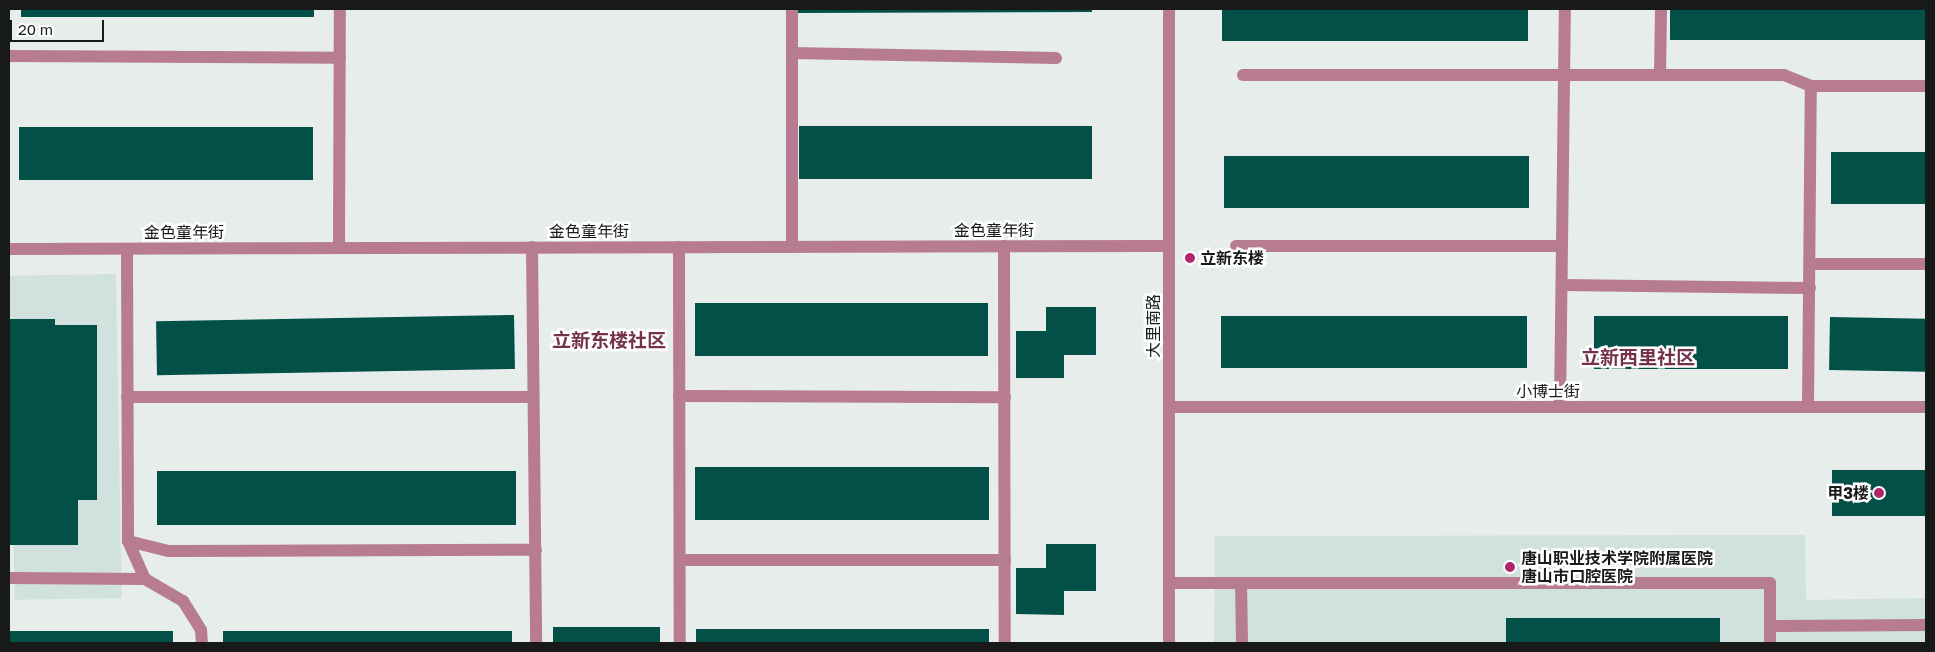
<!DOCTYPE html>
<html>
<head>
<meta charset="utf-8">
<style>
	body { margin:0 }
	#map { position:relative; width:1935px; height:652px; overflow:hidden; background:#e6edeb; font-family:"Golos Text","Noto Sans SC",sans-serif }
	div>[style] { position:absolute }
	.built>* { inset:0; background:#d1e1de; transform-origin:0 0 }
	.building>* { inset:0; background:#025048; transform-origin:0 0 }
	.service>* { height:12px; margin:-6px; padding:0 6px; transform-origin:6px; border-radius:6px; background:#b77c91 }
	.minor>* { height:12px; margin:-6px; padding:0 6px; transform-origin:6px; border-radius:6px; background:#b77c91 }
	.tertiary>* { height:12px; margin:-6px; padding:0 6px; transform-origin:6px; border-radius:6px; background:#b77c91 }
	.dots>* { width:14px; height:14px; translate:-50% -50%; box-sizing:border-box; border:2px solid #fff; border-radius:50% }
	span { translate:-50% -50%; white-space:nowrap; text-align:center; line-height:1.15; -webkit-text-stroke:5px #fff; paint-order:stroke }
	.street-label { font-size:16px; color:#181a1a }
	.poi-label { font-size:16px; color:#181a1a; font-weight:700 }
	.left { translate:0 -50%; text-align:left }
	.right { translate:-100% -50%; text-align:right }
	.quarter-label { font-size:19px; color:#74314c; font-weight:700 }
	.frame { position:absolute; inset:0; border:10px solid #181a1a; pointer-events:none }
	.scale { position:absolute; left:10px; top:20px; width:94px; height:22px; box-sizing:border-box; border:2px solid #181a1a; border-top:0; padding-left:6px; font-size:15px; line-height:18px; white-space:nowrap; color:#181a1a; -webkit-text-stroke:4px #fff; paint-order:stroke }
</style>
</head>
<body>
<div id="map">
	<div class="built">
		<i style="left:116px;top:274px;width:324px;height:107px;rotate:89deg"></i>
		<i style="clip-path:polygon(1805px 535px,1806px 600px,1926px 598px,1926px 643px,1214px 643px,1215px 536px)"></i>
	</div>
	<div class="building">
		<i style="left:21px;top:9px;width:293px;height:8px"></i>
		<i style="clip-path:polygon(798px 9px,1092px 9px,1092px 12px,798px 13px)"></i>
		<i style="left:1222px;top:9px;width:306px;height:32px"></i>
		<i style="left:1670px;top:9px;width:256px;height:31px"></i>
		<i style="left:799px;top:126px;width:293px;height:53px"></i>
		<i style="left:19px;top:127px;width:294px;height:53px"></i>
		<i style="left:1831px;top:152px;width:95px;height:52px"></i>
		<i style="left:1224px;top:156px;width:305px;height:52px"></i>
		<i style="left:695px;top:303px;width:293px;height:53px"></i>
		<i style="clip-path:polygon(1046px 307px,1096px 307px,1096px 355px,1064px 355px,1064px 378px,1016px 378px,1016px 331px,1046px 331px)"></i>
		<i style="left:514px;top:315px;width:54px;height:358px;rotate:89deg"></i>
		<i style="left:1221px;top:316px;width:306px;height:52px"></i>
		<i style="left:1594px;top:316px;width:194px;height:53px"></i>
		<i style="left:1830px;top:317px;width:96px;height:53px;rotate:1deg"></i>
		<i style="clip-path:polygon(9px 319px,55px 319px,55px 325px,97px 325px,97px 500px,78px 500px,78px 545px,9px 545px)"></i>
		<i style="left:695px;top:467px;width:294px;height:53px"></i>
		<i style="left:1832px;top:470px;width:94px;height:46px"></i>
		<i style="left:516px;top:471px;width:54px;height:359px;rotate:90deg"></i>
		<i style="clip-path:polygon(1046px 544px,1096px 544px,1096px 591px,1064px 591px,1064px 615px,1016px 614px,1016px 568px,1046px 568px)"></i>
		<i style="left:1506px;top:618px;width:214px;height:25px"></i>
		<i style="left:660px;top:627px;width:16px;height:107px;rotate:90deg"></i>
		<i style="left:696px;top:629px;width:293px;height:14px"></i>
		<i style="left:9px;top:631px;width:164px;height:12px"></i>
		<i style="left:223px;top:631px;width:289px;height:12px"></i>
	</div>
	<div class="service">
		<i style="left:1169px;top:583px;width:601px"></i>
		<i style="left:1770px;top:583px;width:60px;rotate:90deg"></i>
		<i style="left:1241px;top:583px;width:60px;rotate:89deg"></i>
		<i style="left:1770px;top:626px;width:156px;rotate:-0.4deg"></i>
	</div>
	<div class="minor">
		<i style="left:792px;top:9px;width:238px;rotate:90deg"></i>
		<i style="left:792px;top:53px;width:264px;rotate:1.1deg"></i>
		<i style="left:9px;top:56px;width:331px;rotate:0.3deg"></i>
		<i style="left:1660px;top:74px;width:65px;rotate:-89.1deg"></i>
		<i style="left:1243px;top:75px;width:541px"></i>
		<i style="left:1784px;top:75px;width:29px;rotate:22deg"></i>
		<i style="left:1811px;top:86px;width:115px"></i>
		<i style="left:1004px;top:246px;width:397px;rotate:89.9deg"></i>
		<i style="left:1236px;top:246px;width:326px"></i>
		<i style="left:339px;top:247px;width:238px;rotate:-89.8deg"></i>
		<i style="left:532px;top:247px;width:396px;rotate:89.4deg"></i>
		<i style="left:679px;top:247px;width:396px;rotate:89.9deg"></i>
		<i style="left:9px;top:249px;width:1160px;rotate:-0.15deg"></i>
		<i style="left:127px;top:249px;width:292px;rotate:89.8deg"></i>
		<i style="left:128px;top:541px;width:42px;rotate:65.9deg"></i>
		<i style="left:145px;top:579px;width:44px;rotate:30.1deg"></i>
		<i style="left:183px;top:601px;width:34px;rotate:58deg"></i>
		<i style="left:201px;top:630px;width:13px;rotate:86deg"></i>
		<i style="left:1810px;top:264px;width:116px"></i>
		<i style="left:1562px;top:285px;width:248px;rotate:0.7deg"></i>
		<i style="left:679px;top:396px;width:326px;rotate:0.2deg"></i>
		<i style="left:127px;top:397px;width:406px"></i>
		<i style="left:1169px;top:407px;width:757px"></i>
		<i style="left:1560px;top:407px;width:398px;rotate:-89.3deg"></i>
		<i style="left:1808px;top:407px;width:321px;rotate:-89.5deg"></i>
		<i style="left:128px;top:541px;width:41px;rotate:14deg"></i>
		<i style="left:168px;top:551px;width:368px;rotate:-0.2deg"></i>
		<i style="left:680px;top:560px;width:325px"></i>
		<i style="left:9px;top:578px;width:136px;rotate:0.4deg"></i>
	</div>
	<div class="tertiary">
		<i style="left:1169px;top:9px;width:634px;rotate:90deg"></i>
	</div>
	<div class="dots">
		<i style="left:1190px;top:258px;background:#b02769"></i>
		<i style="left:1879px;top:493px;background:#b02769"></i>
		<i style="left:1510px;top:567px;background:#b02769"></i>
	</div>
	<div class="street-label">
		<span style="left:994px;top:230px">金色童年街</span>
		<span style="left:589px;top:231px">金色童年街</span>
		<span style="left:184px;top:232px">金色童年街</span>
		<span style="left:1153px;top:326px;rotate:-90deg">大里南路</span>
		<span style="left:1548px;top:391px">小博士街</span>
	</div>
	<div class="poi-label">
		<span class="left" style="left:1200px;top:258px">立新东楼</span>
		<span class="right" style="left:1869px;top:493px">甲3楼</span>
		<span class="left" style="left:1521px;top:567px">唐山职业技术学院附属医院<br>唐山市口腔医院</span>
	</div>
	<div class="quarter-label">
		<span style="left:609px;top:340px">立新东楼社区</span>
		<span style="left:1638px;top:357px">立新西里社区</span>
	</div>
	<div class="frame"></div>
	<div class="scale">20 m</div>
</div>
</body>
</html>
